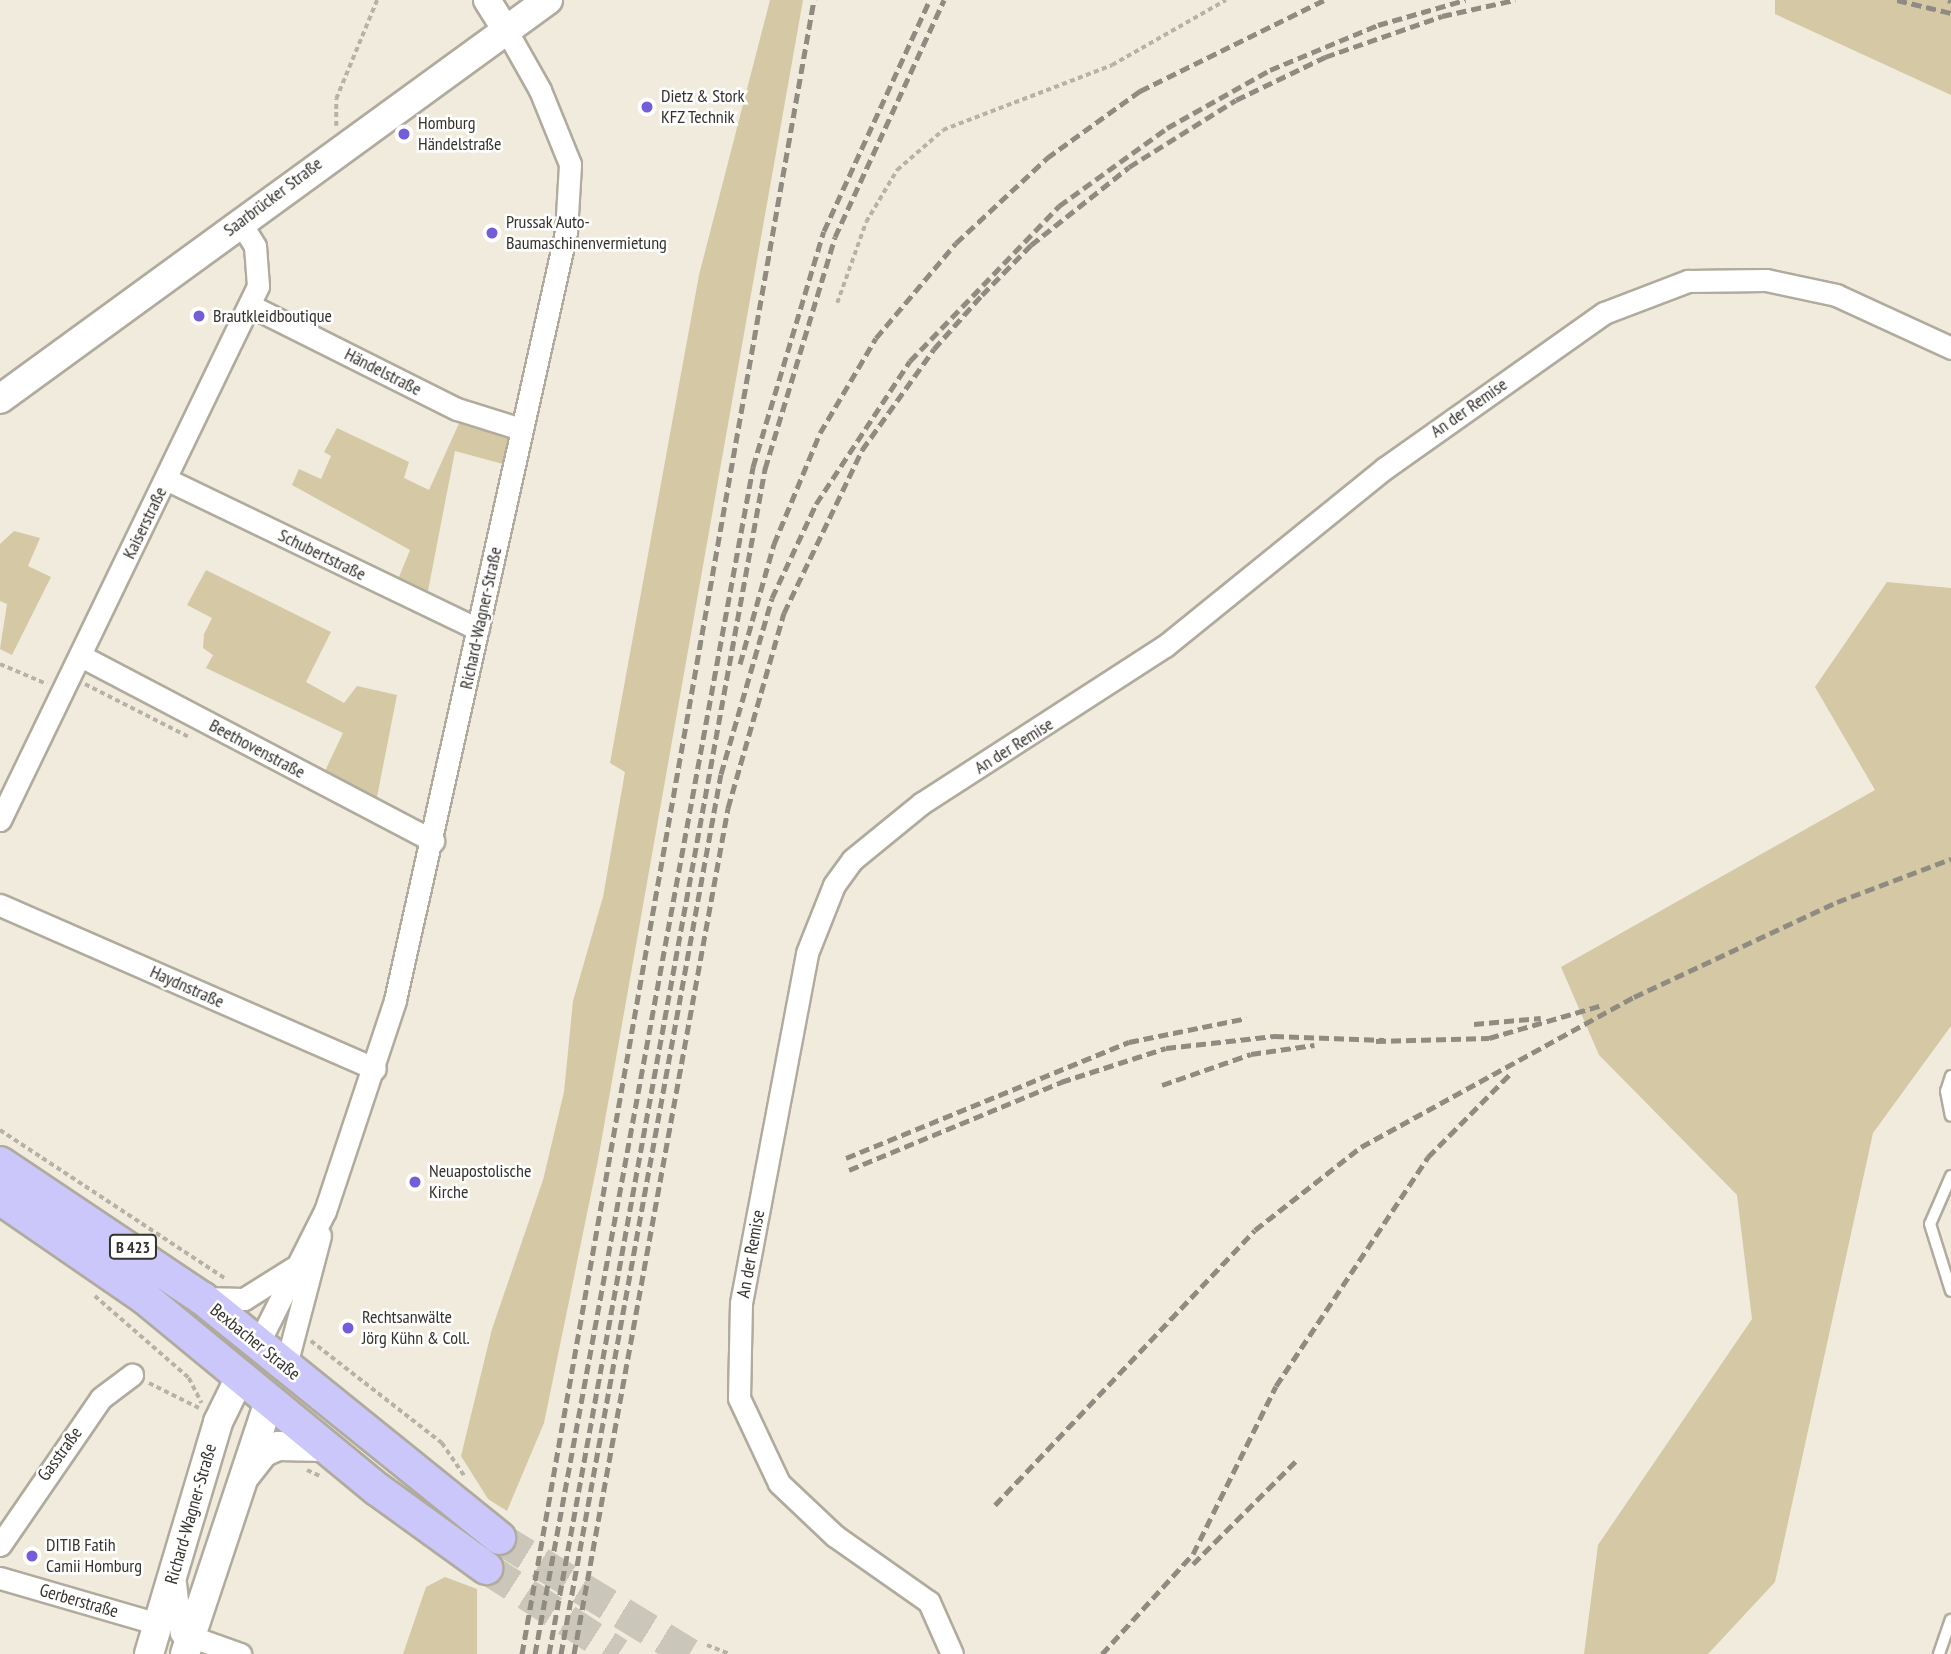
<!DOCTYPE html>
<html>
<head>
<meta charset="utf-8">
<style>
	body { margin:0 }
	#map { position:relative; width:1951px; height:1654px; overflow:hidden; background:#f0ebdc; font-family:"PT Sans Narrow",sans-serif }
	div>[style] { position:absolute }
	.green>* { inset:0; background:#d5c8a4 }
	.primary-tunnel>* { height:32px; margin-top:-16px; transform-origin:0; background:repeating-linear-gradient(90deg,#cac6b9 0 32px,transparent 0 48px) }
	.path>* { height:3.5px; margin-top:-1.75px; transform-origin:0; background:repeating-linear-gradient(90deg,#b6b2a6 0 5px,transparent 0 8.5px) }
	.roads { filter:drop-shadow(2px 0 #b0ab9d) drop-shadow(-2px 0 #b0ab9d) drop-shadow(0 2px #b0ab9d) drop-shadow(0 -2px #b0ab9d) }
	.service>* { height:10px; margin:-5px; padding:0 5px; transform-origin:5px; border-radius:5px; background:#fff }
	.minor>* { height:21px; margin:-10.5px; padding:0 10.5px; transform-origin:10.5px; border-radius:10.5px; background:#fff }
	.tertiary>* { height:26px; margin:-13px; padding:0 13px; transform-origin:13px; border-radius:13px; background:#fff }
	.secondary>* { height:28px; margin:-14px; padding:0 14px; transform-origin:14px; border-radius:14px; background:#fff }
	.primary>* { height:32px; margin:-16px; padding:0 16px; transform-origin:16px; border-radius:16px; background:#cbc7fb }
	.rail>* { height:5px; margin-top:-2.5px; transform-origin:0; background:repeating-linear-gradient(90deg,#8f8b81 0 10px,transparent 0 15px) }
	.dots>* { width:19px; height:19px; translate:-50% -50%; box-sizing:border-box; border:4px solid #fff; border-radius:50% }
	span { translate:-50% -50%; white-space:nowrap; text-align:center; line-height:1.15; -webkit-text-stroke:5px #fff; paint-order:stroke }
	.shield-label span { padding:2px 5px; background:#fff; border:2px solid; border-radius:5px; -webkit-text-stroke-width:0 }
	.shield-label { font-size:16px; color:#34322d; font-weight:700 }
	.poi-label { font-size:18px; color:#34322d }
	.left { translate:0 -50%; text-align:left }
	.street-label { font-size:18px; color:#34322d }
</style>
</head>
<body>
<div id="map">
	<div class="green">
		<i style="clip-path:polygon(770px 0,803px 0,598px 1160px,544px 1423px,507px 1511px,488px 1499px,461px 1456px,492px 1329px,543px 1180px,564px 1092px,573px 1001px,603px 897px,625px 772px,610px 763px,699px 275px)"></i>
		<i style="clip-path:polygon(1775px 0,1951px 0,1951px 95px,1775px 14px)"></i>
		<i style="clip-path:polygon(460px 421px,510px 437px,503px 464px,455px 451px,427px 596px,397px 582px,410px 550px,292px 485px,299px 469px,321px 479px,331px 456px,324px 452px,337px 428px,409px 462px,404px 478px,429px 490px)"></i>
		<i style="clip-path:polygon(14px 531px,40px 538px,28px 566px,51px 577px,12px 655px,0 649px,7px 604px,0 601px,0 544px)"></i>
		<i style="clip-path:polygon(206px 570px,331px 632px,306px 682px,344px 703px,357px 686px,397px 695px,377px 797px,325px 771px,343px 733px,206px 668px,213px 655px,203px 648px,204px 634px,212px 618px,187px 605px)"></i>
		<i style="clip-path:polygon(1887px 582px,1951px 588px,1951px 1026px,1873px 1133px,1775px 1582px,1708px 1654px,1584px 1654px,1598px 1545px,1752px 1319px,1737px 1195px,1599px 1055px,1561px 967px,1875px 790px,1815px 687px)"></i>
		<i style="clip-path:polygon(445px 1577px,477px 1589px,477px 1654px,403px 1654px,426px 1587px)"></i>
	</div>
	<div class="primary-tunnel">
		<i style="left:499px;top:1538px;width:223px;rotate:31.4deg"></i>
		<i style="left:486px;top:1568px;width:158px;rotate:32.9deg"></i>
	</div>
	<div class="path">
		<i style="left:336px;top:126px;width:27px;rotate:-90deg"></i>
		<i style="left:336px;top:99px;width:107px;rotate:-67.5deg"></i>
		<i style="left:837px;top:303px;width:86px;rotate:-70.3deg"></i>
		<i style="left:866px;top:222px;width:61px;rotate:-59.2deg"></i>
		<i style="left:897px;top:170px;width:61px;rotate:-41deg"></i>
		<i style="left:943px;top:130px;width:181px;rotate:-21deg"></i>
		<i style="left:1112px;top:65px;width:131px;rotate:-29.7deg"></i>
		<i style="left:0;top:664px;width:51px;rotate:23.1deg"></i>
		<i style="left:85px;top:684px;width:119px;rotate:27deg"></i>
		<i style="left:0;top:1130px;width:271px;rotate:33.4deg"></i>
		<i style="left:95px;top:1296px;width:125px;rotate:41.1deg"></i>
		<i style="left:189px;top:1378px;width:28px;rotate:63deg"></i>
		<i style="left:311px;top:1341px;width:166px;rotate:37.9deg"></i>
		<i style="left:442px;top:1443px;width:42px;rotate:55.6deg"></i>
		<i style="left:149px;top:1383px;width:56px;rotate:26.6deg"></i>
		<i style="left:307px;top:1470px;width:17px;rotate:25deg"></i>
		<i style="left:707px;top:1645px;width:24px;rotate:22deg"></i>
	</div>
	<div class="roads">
		<div class="service">
			<i style="left:1951px;top:1076px;width:16px;rotate:108deg"></i>
			<i style="left:1946px;top:1091px;width:25px;rotate:79deg"></i>
			<i style="left:1951px;top:1176px;width:52px;rotate:113.6deg"></i>
			<i style="left:1930px;top:1224px;width:70px;rotate:72.6deg"></i>
			<i style="left:1939px;top:1654px;width:36px;rotate:-71deg"></i>
		</div>
		<div class="minor">
			<i style="left:249px;top:305px;width:233px;rotate:26.6deg"></i>
			<i style="left:457px;top:409px;width:67px;rotate:17.4deg"></i>
			<i style="left:166px;top:479px;width:346px;rotate:25.7deg"></i>
			<i style="left:81px;top:656px;width:398px;rotate:27.7deg"></i>
			<i style="left:0;top:820px;width:593px;rotate:-64.21deg"></i>
			<i style="left:258px;top:286px;width:40px;rotate:-94.3deg"></i>
			<i style="left:255px;top:246px;width:28px;rotate:-122deg"></i>
			<i style="left:0;top:905px;width:409px;rotate:23.6deg"></i>
			<i style="left:202px;top:1298px;width:42px;rotate:1.4deg"></i>
			<i style="left:244px;top:1299px;width:58px;rotate:-32.3deg"></i>
			<i style="left:259px;top:1342px;width:147px;rotate:-63.3deg"></i>
			<i style="left:325px;top:1211px;width:222px;rotate:-71.6deg"></i>
			<i style="left:395px;top:1000px;width:787px;rotate:-77.45deg"></i>
			<i style="left:566px;top:232px;width:68px;rotate:-86.6deg"></i>
			<i style="left:570px;top:164px;width:80px;rotate:-112.1deg"></i>
			<i style="left:540px;top:90px;width:69px;rotate:-119.5deg"></i>
			<i style="left:286px;top:1365px;width:134px;rotate:-75.3deg"></i>
			<i style="left:0;top:1545px;width:178px;rotate:-55.5deg"></i>
			<i style="left:101px;top:1398px;width:39px;rotate:-37deg"></i>
			<i style="left:0;top:1578px;width:165px;rotate:16.2deg"></i>
			<i style="left:175px;top:1583px;width:50px;rotate:83.2deg"></i>
			<i style="left:181px;top:1633px;width:63px;rotate:19.6deg"></i>
			<i style="left:952px;top:1654px;width:57px;rotate:-113.9deg"></i>
			<i style="left:929px;top:1602px;width:115px;rotate:-144.9deg"></i>
			<i style="left:835px;top:1536px;width:77px;rotate:-136.6deg"></i>
			<i style="left:779px;top:1483px;width:94px;rotate:-115.2deg"></i>
			<i style="left:739px;top:1398px;width:95px;rotate:-88.8deg"></i>
			<i style="left:741px;top:1303px;width:356px;rotate:-79.3deg"></i>
			<i style="left:807px;top:953px;width:73px;rotate:-68.3deg"></i>
			<i style="left:834px;top:885px;width:31px;rotate:-54deg"></i>
			<i style="left:852px;top:860px;width:90px;rotate:-39.2deg"></i>
			<i style="left:922px;top:803px;width:289px;rotate:-32.9deg"></i>
			<i style="left:1165px;top:646px;width:283px;rotate:-39deg"></i>
			<i style="left:1385px;top:468px;width:268px;rotate:-35.3deg"></i>
			<i style="left:1604px;top:313px;width:90px;rotate:-20.9deg"></i>
			<i style="left:1688px;top:281px;width:78px;rotate:-0.7deg"></i>
			<i style="left:1766px;top:280px;width:72px;rotate:12.1deg"></i>
			<i style="left:1836px;top:295px;width:127px;rotate:24.7deg"></i>
		</div>
		<div class="tertiary">
			<i style="left:487px;top:0;width:36px;rotate:58deg"></i>
		</div>
		<div class="secondary">
			<i style="left:0;top:399px;width:678px;rotate:-36.06deg"></i>
			<i style="left:246px;top:1475px;width:29px;rotate:-52deg"></i>
			<i style="left:264px;top:1452px;width:15px;rotate:-23deg"></i>
			<i style="left:278px;top:1446px;width:46px;rotate:1.2deg"></i>
			<i style="left:149px;top:1654px;width:242px;rotate:-73.4deg"></i>
			<i style="left:218px;top:1422px;width:50px;rotate:-63.9deg"></i>
			<i style="left:185px;top:1654px;width:267px;rotate:-71.6deg"></i>
		</div>
		<div class="primary">
			<i style="left:0;top:1163px;width:243px;rotate:33.8deg"></i>
			<i style="left:202px;top:1298px;width:382px;rotate:38.9deg"></i>
			<i style="left:0;top:1198px;width:176px;rotate:34.6deg"></i>
			<i style="left:145px;top:1298px;width:301px;rotate:39.5deg"></i>
			<i style="left:377px;top:1489px;width:135px;rotate:35.9deg"></i>
		</div>
	</div>
	<div class="rail">
		<i style="left:1897px;top:0;width:56px;rotate:13.5deg"></i>
		<i style="left:1948px;top:0;width:3px;rotate:18deg"></i>
		<i style="left:740px;top:664px;width:125px;rotate:-74.2deg"></i>
		<i style="left:774px;top:544px;width:120px;rotate:-67.5deg"></i>
		<i style="left:820px;top:433px;width:110px;rotate:-59.5deg"></i>
		<i style="left:876px;top:338px;width:124px;rotate:-49.9deg"></i>
		<i style="left:956px;top:243px;width:125px;rotate:-43deg"></i>
		<i style="left:1047px;top:158px;width:115px;rotate:-35.8deg"></i>
		<i style="left:1140px;top:91px;width:205px;rotate:-26.3deg"></i>
		<i style="left:1474px;top:1024px;width:67px;rotate:-5.1deg"></i>
		<i style="left:1376px;top:1041px;width:113px;rotate:-1.5deg"></i>
		<i style="left:1489px;top:1038px;width:115px;rotate:-16.2deg"></i>
		<i style="left:1162px;top:1085px;width:94px;rotate:-19.2deg"></i>
		<i style="left:1251px;top:1054px;width:64px;rotate:-8.1deg"></i>
		<i style="left:846px;top:1158px;width:306px;rotate:-22.3deg"></i>
		<i style="left:1129px;top:1042px;width:120px;rotate:-11.5deg"></i>
		<i style="left:849px;top:1170px;width:230px;rotate:-22.5deg"></i>
		<i style="left:1061px;top:1082px;width:110px;rotate:-17.9deg"></i>
		<i style="left:1166px;top:1048px;width:109px;rotate:-6.3deg"></i>
		<i style="left:1274px;top:1036px;width:110px;rotate:2.1deg"></i>
		<i style="left:995px;top:1505px;width:378px;rotate:-46.6deg"></i>
		<i style="left:1255px;top:1230px;width:135px;rotate:-38.1deg"></i>
		<i style="left:1361px;top:1147px;width:311px;rotate:-28.8deg"></i>
		<i style="left:1634px;top:997px;width:224px;rotate:-25.1deg"></i>
		<i style="left:1837px;top:902px;width:122px;rotate:-20.7deg"></i>
		<i style="left:1193px;top:1564px;width:147px;rotate:-45deg"></i>
		<i style="left:522px;top:1654px;width:1680px;rotate:-79.99deg"></i>
		<i style="left:535px;top:1654px;width:1207px;rotate:-79.59deg"></i>
		<i style="left:753px;top:467px;width:246px;rotate:-73.3deg"></i>
		<i style="left:824px;top:231px;width:254px;rotate:-65.4deg"></i>
		<i style="left:549px;top:1654px;width:1205px;rotate:-79.67deg"></i>
		<i style="left:765px;top:469px;width:242px;rotate:-73.2deg"></i>
		<i style="left:835px;top:237px;width:261px;rotate:-65.3deg"></i>
		<i style="left:561px;top:1654px;width:894px;rotate:-79.7deg"></i>
		<i style="left:721px;top:774px;width:183px;rotate:-73.8deg"></i>
		<i style="left:772px;top:598px;width:104px;rotate:-64.9deg"></i>
		<i style="left:816px;top:504px;width:171px;rotate:-56.7deg"></i>
		<i style="left:910px;top:361px;width:215px;rotate:-46.1deg"></i>
		<i style="left:1059px;top:206px;width:133px;rotate:-35.8deg"></i>
		<i style="left:1167px;top:128px;width:118px;rotate:-29.4deg"></i>
		<i style="left:1270px;top:70px;width:117px;rotate:-22.6deg"></i>
		<i style="left:1378px;top:25px;width:91px;rotate:-16deg"></i>
		<i style="left:574px;top:1654px;width:860px;rotate:-79.68deg"></i>
		<i style="left:728px;top:808px;width:203px;rotate:-74deg"></i>
		<i style="left:784px;top:613px;width:181px;rotate:-64.4deg"></i>
		<i style="left:862px;top:450px;width:124px;rotate:-54.5deg"></i>
		<i style="left:934px;top:349px;width:72px;rotate:-48.4deg"></i>
		<i style="left:982px;top:295px;width:70px;rotate:-45.6deg"></i>
		<i style="left:1031px;top:245px;width:125px;rotate:-38.5deg"></i>
		<i style="left:1129px;top:167px;width:126px;rotate:-32.1deg"></i>
		<i style="left:1236px;top:100px;width:99px;rotate:-25.8deg"></i>
		<i style="left:1325px;top:57px;width:124px;rotate:-19.3deg"></i>
		<i style="left:1442px;top:16px;width:75px;rotate:-12.4deg"></i>
		<i style="left:1102px;top:1654px;width:135px;rotate:-47.7deg"></i>
		<i style="left:1193px;top:1554px;width:187px;rotate:-63.7deg"></i>
		<i style="left:1276px;top:1386px;width:275px;rotate:-56.4deg"></i>
		<i style="left:1428px;top:1157px;width:117px;rotate:-45.3deg"></i>
	</div>
	<div class="dots">
		<i style="left:647px;top:107px;background:#735dd8"></i>
		<i style="left:404px;top:134px;background:#735dd8"></i>
		<i style="left:492px;top:233px;background:#735dd8"></i>
		<i style="left:199px;top:316px;background:#735dd8"></i>
		<i style="left:415px;top:1182px;background:#735dd8"></i>
		<i style="left:348px;top:1328px;background:#735dd8"></i>
		<i style="left:32px;top:1556px;background:#735dd8"></i>
	</div>
	<div class="shield-label">
		<span style="left:133px;top:1247px">B 423</span>
	</div>
	<div class="poi-label">
		<span class="left" style="left:661px;top:107px">Dietz &amp; Stork<br>KFZ Technik</span>
		<span class="left" style="left:418px;top:134px">Homburg<br>Händelstraße</span>
		<span class="left" style="left:506px;top:233px">Prussak Auto-<br>Baumaschinenvermietung</span>
		<span class="left" style="left:213px;top:316px">Brautkleidboutique</span>
		<span class="left" style="left:429px;top:1182px">Neuapostolische<br>Kirche</span>
		<span class="left" style="left:362px;top:1328px">Rechtsanwälte<br>Jörg Kühn &amp; Coll.</span>
		<span class="left" style="left:46px;top:1556px">DITIB Fatih<br>Camii Homburg</span>
	</div>
	<div class="street-label">
		<span style="left:273px;top:197px;rotate:-37deg">Saarbrücker Straße</span>
		<span style="left:383px;top:372px;rotate:27deg">Händelstraße</span>
		<span style="left:1469px;top:408px;rotate:-35deg">An der Remise</span>
		<span style="left:145px;top:523px;rotate:-64deg">Kaiserstraße</span>
		<span style="left:322px;top:555px;rotate:26deg">Schubertstraße</span>
		<span style="left:481px;top:618px;rotate:-78deg">Richard-Wagner-Straße</span>
		<span style="left:1014px;top:746px;rotate:-32deg">An der Remise</span>
		<span style="left:257px;top:749px;rotate:28deg">Beethovenstraße</span>
		<span style="left:187px;top:987px;rotate:24deg">Haydnstraße</span>
		<span style="left:751px;top:1254px;rotate:-80deg">An der Remise</span>
		<span style="left:255px;top:1342px;rotate:39deg">Bexbacher Straße</span>
		<span style="left:60px;top:1454px;rotate:-54deg">Gasstraße</span>
		<span style="left:191px;top:1514px;rotate:-74deg">Richard-Wagner-Straße</span>
		<span style="left:79px;top:1601px;rotate:16deg">Gerberstraße</span>
	</div>
</div>
</body>
</html>
